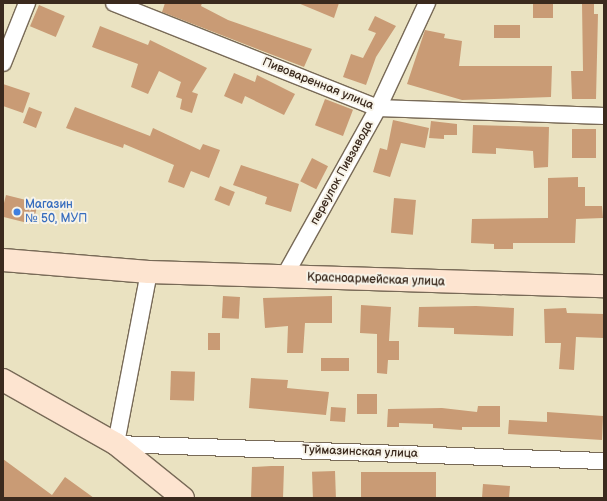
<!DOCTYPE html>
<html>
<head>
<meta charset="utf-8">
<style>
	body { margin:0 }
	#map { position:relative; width:607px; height:501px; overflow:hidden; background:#eae2c1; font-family:"Balsamiq Sans",sans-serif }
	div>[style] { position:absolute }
	.building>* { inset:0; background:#c99b75; transform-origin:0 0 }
	.roads { filter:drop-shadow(1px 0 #786a57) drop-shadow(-1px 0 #786a57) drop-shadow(0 1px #786a57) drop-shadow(0 -1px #786a57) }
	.street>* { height:16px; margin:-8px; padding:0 8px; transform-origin:8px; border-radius:8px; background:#fff }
	.secondary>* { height:22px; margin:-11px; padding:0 11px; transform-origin:11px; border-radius:11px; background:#fde4d0 }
	.dots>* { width:11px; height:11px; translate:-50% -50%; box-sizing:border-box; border:2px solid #f7f3e8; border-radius:50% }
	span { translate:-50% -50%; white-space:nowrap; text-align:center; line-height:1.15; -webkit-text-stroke:4px #f7f3e8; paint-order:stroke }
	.street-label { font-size:12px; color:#3b2a1e }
	.shop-label { font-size:12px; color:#366cbe }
	.left { translate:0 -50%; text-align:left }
	.frame { position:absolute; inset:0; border:4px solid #3b2a1e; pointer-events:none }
</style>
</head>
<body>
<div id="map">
	<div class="building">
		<i style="clip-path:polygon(165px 3px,202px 3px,201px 6px,228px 20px,312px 49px,304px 67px,162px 12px)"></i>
		<i style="clip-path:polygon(298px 3px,339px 3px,334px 18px)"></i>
		<i style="left:533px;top:3px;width:20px;height:15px"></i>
		<i style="clip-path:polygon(582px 3px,594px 3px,594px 14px,598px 14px,596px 99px,572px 99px,571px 71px,583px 71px)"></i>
		<i style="left:39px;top:5px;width:28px;height:23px;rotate:23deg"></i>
		<i style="clip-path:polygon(375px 16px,396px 26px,376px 57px,366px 85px,343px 77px,351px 54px,363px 58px,376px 33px,368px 30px)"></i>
		<i style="left:494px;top:25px;width:26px;height:13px"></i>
		<i style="clip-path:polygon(100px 26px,148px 45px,150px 40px,207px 68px,192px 92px,198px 94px,192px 113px,180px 109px,182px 99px,176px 97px,181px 82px,159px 71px,148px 94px,131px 87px,138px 64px,92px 47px)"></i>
		<i style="clip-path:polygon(425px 30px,445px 34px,444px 38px,462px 41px,459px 66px,552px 66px,551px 97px,462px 100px,407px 84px)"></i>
		<i style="clip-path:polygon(234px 73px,255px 82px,257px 75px,295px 94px,284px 115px,245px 96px,242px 104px,224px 96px)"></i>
		<i style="clip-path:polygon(3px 84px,30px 93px,23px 113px,3px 106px)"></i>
		<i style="left:325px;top:99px;width:30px;height:28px;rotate:21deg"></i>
		<i style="left:29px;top:107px;width:14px;height:17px;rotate:21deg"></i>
		<i style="clip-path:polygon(75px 107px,150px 136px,153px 128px,200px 150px,203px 144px,220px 150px,209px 178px,191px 171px,184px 188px,168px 182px,174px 165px,124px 144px,123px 148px,66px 128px)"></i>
		<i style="clip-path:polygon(393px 120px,429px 128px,425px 148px,401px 143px,390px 177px,373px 172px,380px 148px,387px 150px)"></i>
		<i style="clip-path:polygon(431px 121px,457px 124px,457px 135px,444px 135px,444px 139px,429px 138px)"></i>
		<i style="clip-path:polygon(473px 125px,549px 127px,548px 167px,534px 168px,533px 151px,496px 148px,496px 154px,472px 153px)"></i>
		<i style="left:572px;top:129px;width:24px;height:29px"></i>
		<i style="left:312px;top:158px;width:18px;height:26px;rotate:27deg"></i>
		<i style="clip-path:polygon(241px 165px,299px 184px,291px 212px,265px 204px,267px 197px,233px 185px)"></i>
		<i style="clip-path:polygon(578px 177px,578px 187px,585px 187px,585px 206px,602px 206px,603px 218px,576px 219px,575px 243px,513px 243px,513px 249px,494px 249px,494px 244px,471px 243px,472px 219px,548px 218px,548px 178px)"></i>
		<i style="left:220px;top:186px;width:16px;height:15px;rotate:22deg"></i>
		<i style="left:6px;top:195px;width:33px;height:22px;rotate:14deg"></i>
		<i style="left:394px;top:198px;width:22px;height:35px;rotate:5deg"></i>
		<i style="left:223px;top:296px;width:17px;height:22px;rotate:3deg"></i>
		<i style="clip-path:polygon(332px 296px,332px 323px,305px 323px,303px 353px,287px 353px,288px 326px,265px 328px,263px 298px)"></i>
		<i style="clip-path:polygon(361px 305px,391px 307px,389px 341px,399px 341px,399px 360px,388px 360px,387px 374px,377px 373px,377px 334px,360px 333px)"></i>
		<i style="clip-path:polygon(476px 306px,514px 308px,513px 336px,454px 334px,454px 328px,418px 327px,419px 307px)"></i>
		<i style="clip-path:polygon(566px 308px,567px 313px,604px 314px,604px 338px,576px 337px,574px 370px,559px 369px,561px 343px,545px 343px,544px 309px)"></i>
		<i style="left:208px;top:333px;width:12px;height:17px"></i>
		<i style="left:321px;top:358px;width:28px;height:13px"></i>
		<i style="left:171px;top:371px;width:24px;height:29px;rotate:2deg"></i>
		<i style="clip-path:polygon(251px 378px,288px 380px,287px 388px,329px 392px,326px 415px,249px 408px)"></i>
		<i style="left:357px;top:394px;width:20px;height:20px"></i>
		<i style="clip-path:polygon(478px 406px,500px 406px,500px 427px,462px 427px,462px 430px,433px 428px,433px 424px,399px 423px,399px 427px,387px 427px,388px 409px,442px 408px,477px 412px)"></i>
		<i style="left:331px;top:407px;width:15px;height:14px;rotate:4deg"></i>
		<i style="clip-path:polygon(547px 412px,603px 416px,602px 440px,508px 434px,509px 420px,547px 422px)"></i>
		<i style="clip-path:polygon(3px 459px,52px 495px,65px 477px,94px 498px,3px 498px)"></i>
		<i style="clip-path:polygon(271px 466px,284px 466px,283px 498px,251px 498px,252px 467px)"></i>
		<i style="left:335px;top:471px;width:27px;height:23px;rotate:88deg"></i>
		<i style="left:361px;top:472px;width:75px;height:26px"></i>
		<i style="clip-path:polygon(483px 484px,510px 486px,509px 498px,482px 498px)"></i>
	</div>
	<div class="roads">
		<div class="street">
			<i style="left:114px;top:3px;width:284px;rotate:21.7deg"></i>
			<i style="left:378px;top:108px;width:226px;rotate:2deg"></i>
			<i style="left:3px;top:63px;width:65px;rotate:-68.2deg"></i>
			<i style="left:149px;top:272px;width:175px;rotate:100.9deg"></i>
			<i style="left:116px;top:444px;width:488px;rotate:2deg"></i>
			<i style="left:284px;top:277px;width:193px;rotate:-60.9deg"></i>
			<i style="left:378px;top:108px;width:116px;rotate:-65deg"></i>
		</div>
		<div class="secondary">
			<i style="left:3px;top:260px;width:146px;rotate:4.7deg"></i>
			<i style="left:149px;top:272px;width:455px;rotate:1.8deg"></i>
			<i style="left:3px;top:380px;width:130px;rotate:29.5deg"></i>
			<i style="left:116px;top:444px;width:86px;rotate:38.9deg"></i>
		</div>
	</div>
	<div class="dots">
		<i style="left:17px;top:212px;background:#3f7fe0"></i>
	</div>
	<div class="street-label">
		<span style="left:318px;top:84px;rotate:22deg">Пивоваренная улица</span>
		<span style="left:342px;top:173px;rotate:-61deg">переулок Пивзавода</span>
		<span style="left:376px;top:280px;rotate:2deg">Красноармейская улица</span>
		<span style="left:360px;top:452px;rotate:2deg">Туймазинская улица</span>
	</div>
	<div class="shop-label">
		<span class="left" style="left:25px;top:212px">Магазин<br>№ 50, МУП</span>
	</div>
	<div class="frame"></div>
</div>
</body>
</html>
